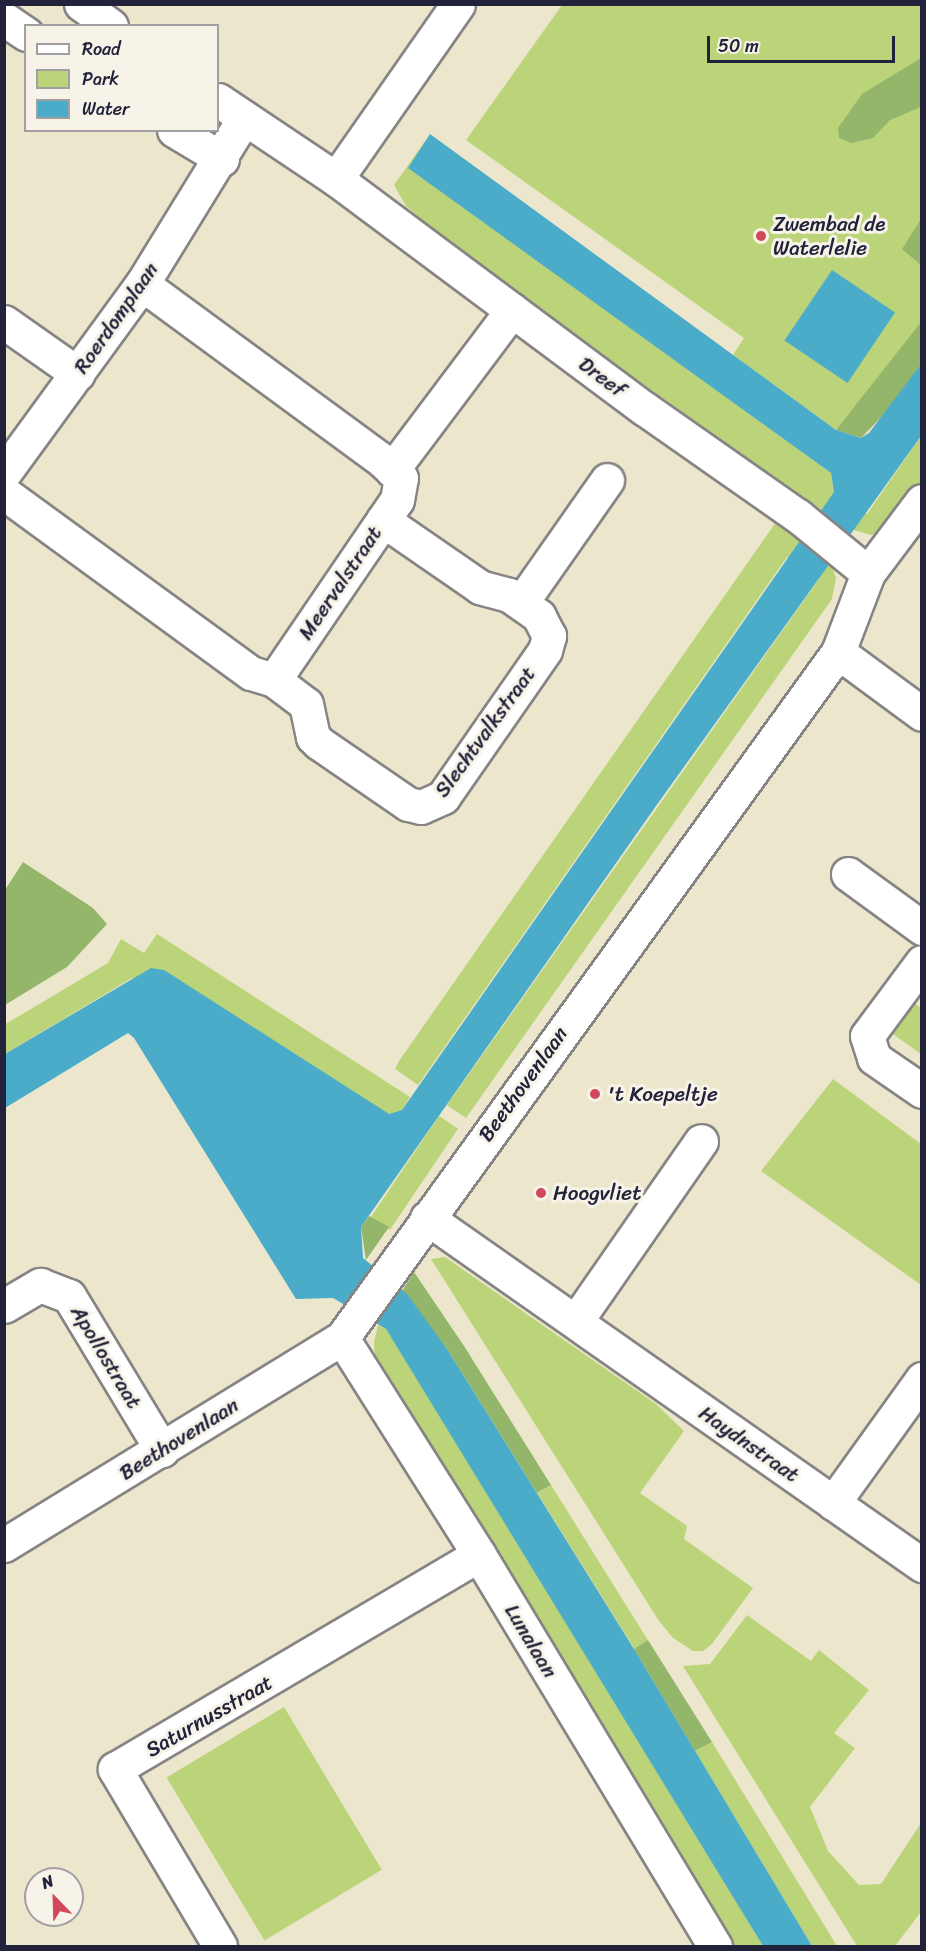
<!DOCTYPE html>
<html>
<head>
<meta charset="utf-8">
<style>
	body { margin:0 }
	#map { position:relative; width:926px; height:1951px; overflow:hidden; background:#ece7cc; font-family:Sriracha,sans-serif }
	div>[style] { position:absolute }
	.green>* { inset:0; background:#bbd47a; transform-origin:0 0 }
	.forest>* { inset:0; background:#94b66a }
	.water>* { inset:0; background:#4bacca; transform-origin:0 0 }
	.roads { filter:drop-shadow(2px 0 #878484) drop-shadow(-2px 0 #878484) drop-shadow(0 2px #878484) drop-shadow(0 -2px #878484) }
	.minor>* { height:33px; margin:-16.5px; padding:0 16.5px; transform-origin:16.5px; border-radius:16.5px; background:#fff }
	.dots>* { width:16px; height:16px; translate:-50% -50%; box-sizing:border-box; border:3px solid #f7f3e8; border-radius:50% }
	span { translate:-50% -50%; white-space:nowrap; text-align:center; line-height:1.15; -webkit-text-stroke:6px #f7f3e8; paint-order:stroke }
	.poi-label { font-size:21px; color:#22223b }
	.left { translate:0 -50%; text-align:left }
	.street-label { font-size:21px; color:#22223b }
	.frame { position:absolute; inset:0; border:6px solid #22223b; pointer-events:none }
	.legend { position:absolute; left:24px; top:24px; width:195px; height:108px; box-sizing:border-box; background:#f7f3e8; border:2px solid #a29fa3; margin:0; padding:8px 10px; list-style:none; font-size:18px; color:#22223b }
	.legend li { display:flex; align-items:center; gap:12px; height:30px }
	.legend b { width:30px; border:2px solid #a29fa3 }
	.north { position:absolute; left:24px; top:1867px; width:60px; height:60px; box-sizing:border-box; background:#f7f3e8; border:2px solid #a29fa3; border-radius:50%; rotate:337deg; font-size:16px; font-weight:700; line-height:24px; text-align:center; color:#22223b }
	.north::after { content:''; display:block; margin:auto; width:21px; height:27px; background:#d1495b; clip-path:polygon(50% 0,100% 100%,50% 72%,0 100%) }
	.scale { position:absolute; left:707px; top:36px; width:188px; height:27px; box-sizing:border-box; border:3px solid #22223b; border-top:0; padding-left:8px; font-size:18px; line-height:21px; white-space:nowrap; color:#22223b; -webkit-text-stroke:4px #f7f3e8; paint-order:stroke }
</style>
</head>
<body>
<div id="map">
	<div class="green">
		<i style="clip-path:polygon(562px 5px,921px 5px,921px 332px,836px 430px,733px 355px,744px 338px,466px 140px)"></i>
		<i style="clip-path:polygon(430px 134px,409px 167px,831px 473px,834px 492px,867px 514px,921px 436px,921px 491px,890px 530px,871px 535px,847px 528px,483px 271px,406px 206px,394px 185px)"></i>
		<i style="clip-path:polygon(776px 522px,830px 560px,836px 578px,832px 599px,466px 1118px,447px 1105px,819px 579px,787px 557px,418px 1085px,395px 1069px,399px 1061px)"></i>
		<i style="clip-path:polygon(157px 934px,410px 1097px,402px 1110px,389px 1114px,132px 978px,5px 1054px,4px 1025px,108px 963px,121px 939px,144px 953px)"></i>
		<i style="clip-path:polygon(910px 1000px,921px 1008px,921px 1054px,887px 1030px)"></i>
		<i style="clip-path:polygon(833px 1079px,921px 1144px,921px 1285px,761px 1171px)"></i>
		<i style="left:439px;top:1116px;width:23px;height:122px;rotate:34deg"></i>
		<i style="clip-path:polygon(445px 1257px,656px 1404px,684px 1431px,640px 1493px,687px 1526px,684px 1539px,753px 1588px,712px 1644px,703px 1651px,693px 1651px,673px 1638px,659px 1621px,431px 1259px)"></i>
		<i style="clip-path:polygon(378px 1325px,386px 1329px,488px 1491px,763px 1946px,725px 1946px,375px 1363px,374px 1342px)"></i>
		<i style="left:551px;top:1485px;width:183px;height:16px;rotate:58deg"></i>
		<i style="clip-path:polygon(747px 1615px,811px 1661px,819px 1650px,869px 1690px,834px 1733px,855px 1748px,810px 1807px,828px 1851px,859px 1885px,881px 1884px,921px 1823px,921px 1912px,895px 1946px,857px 1946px,683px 1666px,710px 1664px)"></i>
		<i style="left:284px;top:1707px;width:190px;height:137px;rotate:59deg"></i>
		<i style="clip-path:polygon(712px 1742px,837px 1946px,812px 1946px,695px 1751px)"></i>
	</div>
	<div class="forest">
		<i style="clip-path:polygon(921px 58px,921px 107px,890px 120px,873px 138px,851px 143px,839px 138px,838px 128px,862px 94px)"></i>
		<i style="clip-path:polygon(921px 219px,921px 265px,902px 249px)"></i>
		<i style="clip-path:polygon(921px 322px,921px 364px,892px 406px,861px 438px,836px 430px)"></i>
		<i style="clip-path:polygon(23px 862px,93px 908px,107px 924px,67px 967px,5px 1005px,5px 890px)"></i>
		<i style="clip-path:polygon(369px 1216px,389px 1227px,366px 1260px,361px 1227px)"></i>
		<i style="clip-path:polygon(414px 1272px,464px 1346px,551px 1485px,537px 1493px,447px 1349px,402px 1291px)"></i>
		<i style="clip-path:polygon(648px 1640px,712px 1742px,695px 1751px,634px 1649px)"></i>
	</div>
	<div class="water">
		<i style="clip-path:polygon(430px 134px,836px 430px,861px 438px,869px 433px,921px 364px,921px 436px,656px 806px,361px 1227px,363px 1258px,407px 1294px,447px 1349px,634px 1649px,812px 1946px,763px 1946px,386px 1329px,333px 1298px,296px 1299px,134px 1038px,128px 1033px,5px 1108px,5px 1054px,151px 968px,164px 970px,389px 1114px,402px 1110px,834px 492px,831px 473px,408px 168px)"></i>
		<i style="left:832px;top:270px;width:76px;height:85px;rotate:34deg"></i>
	</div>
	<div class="roads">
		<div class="minor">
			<i style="left:81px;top:4px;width:37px;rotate:36deg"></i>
			<i style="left:4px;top:19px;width:27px;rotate:34deg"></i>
			<i style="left:218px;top:100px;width:142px;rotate:33.8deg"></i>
			<i style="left:336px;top:179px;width:385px;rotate:36.7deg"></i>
			<i style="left:645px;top:409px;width:187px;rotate:35deg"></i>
			<i style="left:798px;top:516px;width:90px;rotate:39.2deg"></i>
			<i style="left:174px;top:130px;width:56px;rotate:31.1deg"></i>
			<i style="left:336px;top:179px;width:213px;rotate:-55.1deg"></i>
			<i style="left:4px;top:322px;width:90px;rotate:35.1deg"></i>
			<i style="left:392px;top:470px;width:200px;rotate:-53.1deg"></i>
			<i style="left:4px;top:473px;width:234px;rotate:-53.9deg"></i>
			<i style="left:142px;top:284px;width:195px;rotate:-58.4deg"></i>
			<i style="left:4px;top:493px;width:306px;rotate:36.1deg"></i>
			<i style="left:251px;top:673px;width:24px;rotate:17deg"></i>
			<i style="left:274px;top:680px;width:218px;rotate:-55.7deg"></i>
			<i style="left:397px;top:500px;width:22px;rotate:-80deg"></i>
			<i style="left:401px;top:478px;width:25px;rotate:-137deg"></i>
			<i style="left:383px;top:461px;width:299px;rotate:-143.7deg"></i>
			<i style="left:521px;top:603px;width:150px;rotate:-55deg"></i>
			<i style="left:838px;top:652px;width:104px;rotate:36.4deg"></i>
			<i style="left:274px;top:680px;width:40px;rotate:37deg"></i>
			<i style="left:306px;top:704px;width:34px;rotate:78deg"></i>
			<i style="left:313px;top:737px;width:8px;rotate:45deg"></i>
			<i style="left:319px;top:743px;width:108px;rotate:34.4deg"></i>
			<i style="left:408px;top:804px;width:13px;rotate:13deg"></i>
			<i style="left:421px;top:807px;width:24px;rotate:-24deg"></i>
			<i style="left:443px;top:797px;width:179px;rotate:-55.2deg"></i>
			<i style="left:545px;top:650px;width:15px;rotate:-74deg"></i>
			<i style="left:549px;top:636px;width:22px;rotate:-117deg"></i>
			<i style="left:539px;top:616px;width:37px;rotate:-145deg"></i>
			<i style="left:509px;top:595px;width:30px;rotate:-165deg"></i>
			<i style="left:480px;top:587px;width:118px;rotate:-145.4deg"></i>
			<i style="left:848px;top:874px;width:92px;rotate:36.1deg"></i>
			<i style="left:922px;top:962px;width:92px;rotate:126.6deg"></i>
			<i style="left:867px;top:1036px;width:23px;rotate:72deg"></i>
			<i style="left:874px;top:1058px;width:58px;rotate:34.5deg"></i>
			<i style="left:427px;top:1218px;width:605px;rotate:35.03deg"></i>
			<i style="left:4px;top:1306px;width:42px;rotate:-30.3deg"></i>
			<i style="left:40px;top:1285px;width:31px;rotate:21deg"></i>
			<i style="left:69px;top:1296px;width:180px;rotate:58.9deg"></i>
			<i style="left:576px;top:1321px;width:219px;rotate:-55.2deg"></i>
			<i style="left:342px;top:1338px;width:257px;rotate:57.7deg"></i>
			<i style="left:479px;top:1555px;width:457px;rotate:58.9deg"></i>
			<i style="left:833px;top:1503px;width:153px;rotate:-54.3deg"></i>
			<i style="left:4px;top:1545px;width:396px;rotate:-31.5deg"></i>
			<i style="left:342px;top:1338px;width:847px;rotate:-54.13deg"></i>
			<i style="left:838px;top:652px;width:85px;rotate:-69.2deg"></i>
			<i style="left:868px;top:573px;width:90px;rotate:-53.1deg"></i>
			<i style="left:220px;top:1946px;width:206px;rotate:-120.7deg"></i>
			<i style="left:115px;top:1769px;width:422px;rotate:-30.5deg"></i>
		</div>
	</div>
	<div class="dots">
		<i style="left:761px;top:236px;background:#d1495b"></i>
		<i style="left:595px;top:1094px;background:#d1495b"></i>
		<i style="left:541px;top:1193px;background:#d1495b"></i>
	</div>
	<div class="poi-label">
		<span class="left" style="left:773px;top:236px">Zwembad de<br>Waterlelie</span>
		<span class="left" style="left:607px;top:1094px">'t Koepeltje</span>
		<span class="left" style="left:553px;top:1193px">Hoogvliet</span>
	</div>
	<div class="street-label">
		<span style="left:116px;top:318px;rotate:-55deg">Roerdomplaan</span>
		<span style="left:602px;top:377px;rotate:37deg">Dreef</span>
		<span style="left:340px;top:583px;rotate:-56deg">Meervalstraat</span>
		<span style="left:485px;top:732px;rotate:-54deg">Slechtvalkstraat</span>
		<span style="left:523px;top:1084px;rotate:-54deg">Beethovenlaan</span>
		<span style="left:106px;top:1357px;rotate:59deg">Apollostraat</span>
		<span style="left:179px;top:1439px;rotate:-32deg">Beethovenlaan</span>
		<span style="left:749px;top:1444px;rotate:35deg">Haydnstraat</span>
		<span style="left:531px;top:1641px;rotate:59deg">Lunalaan</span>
		<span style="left:209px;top:1716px;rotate:-30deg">Saturnusstraat</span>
	</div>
	<div class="frame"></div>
	<ul class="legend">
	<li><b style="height:8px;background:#fff"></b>Road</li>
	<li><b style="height:16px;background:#bbd47a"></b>Park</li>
	<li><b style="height:16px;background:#4bacca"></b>Water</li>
	</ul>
	<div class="north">N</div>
	<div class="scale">50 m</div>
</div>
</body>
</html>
